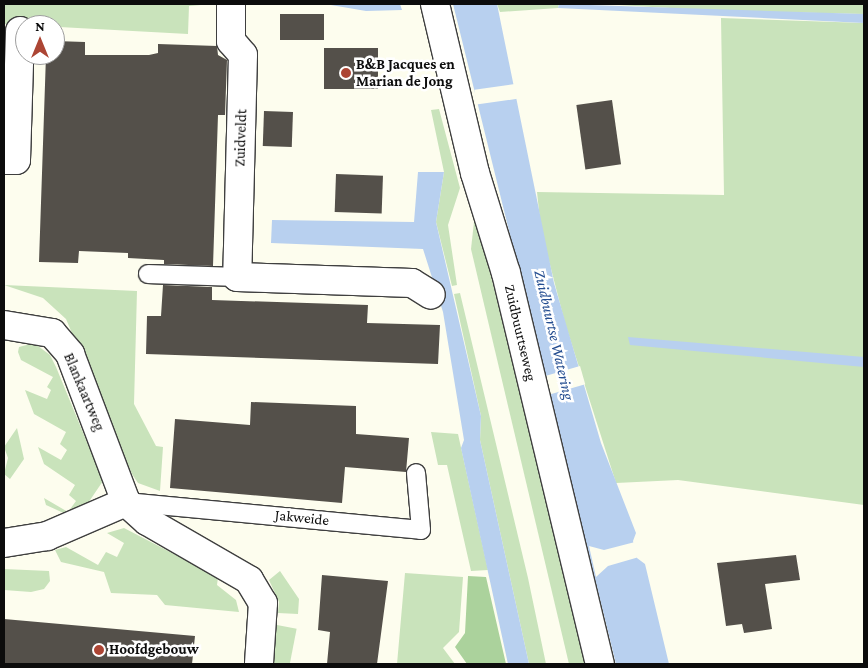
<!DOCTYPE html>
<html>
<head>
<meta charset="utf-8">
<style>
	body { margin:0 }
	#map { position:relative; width:868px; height:668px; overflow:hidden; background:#fdfdee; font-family:"Crimson Pro",serif }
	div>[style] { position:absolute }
	.green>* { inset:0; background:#c9e3bb; transform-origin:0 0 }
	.forest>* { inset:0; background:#abd29c }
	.water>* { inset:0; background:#b8d0ef }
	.pier>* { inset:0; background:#fdfdee; transform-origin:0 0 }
	.building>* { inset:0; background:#54504a; transform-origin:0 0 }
	.roads { filter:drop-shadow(1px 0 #3f3f3f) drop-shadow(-1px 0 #3f3f3f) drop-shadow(0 1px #3f3f3f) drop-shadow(0 -1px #3f3f3f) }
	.service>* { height:18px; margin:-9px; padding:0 9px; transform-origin:9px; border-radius:9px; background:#fff }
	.minor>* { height:28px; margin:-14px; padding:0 14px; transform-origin:14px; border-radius:14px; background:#fff }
	.dots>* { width:14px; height:14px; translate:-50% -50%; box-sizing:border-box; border:2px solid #fff; border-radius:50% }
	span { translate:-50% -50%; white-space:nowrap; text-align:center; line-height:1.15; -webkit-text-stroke:5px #fff; paint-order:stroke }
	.poi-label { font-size:15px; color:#0c0c0c; font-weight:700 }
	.left { translate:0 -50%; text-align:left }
	.street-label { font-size:15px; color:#0c0c0c }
	.water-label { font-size:16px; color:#244d90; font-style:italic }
	.frame { position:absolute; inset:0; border:5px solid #0c0c0c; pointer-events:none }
	.north { position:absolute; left:15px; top:15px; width:50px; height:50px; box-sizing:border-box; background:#fff; border:1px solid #9e9e9e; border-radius:50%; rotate:0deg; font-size:14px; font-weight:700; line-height:20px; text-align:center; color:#0c0c0c }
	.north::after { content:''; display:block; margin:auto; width:18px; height:22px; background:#ac4534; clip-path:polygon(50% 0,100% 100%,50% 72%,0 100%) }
</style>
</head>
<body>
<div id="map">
	<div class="green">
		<i style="clip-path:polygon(4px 4px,213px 4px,189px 6px,188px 34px,4px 24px)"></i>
		<i style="clip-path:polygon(497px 4px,559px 4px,558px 8px,500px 12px)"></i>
		<i style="clip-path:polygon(601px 4px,864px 4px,864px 14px,721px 11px)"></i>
		<i style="clip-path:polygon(721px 18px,864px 23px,864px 505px,678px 480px,616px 483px,565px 323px,541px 230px,537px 192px,724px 195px)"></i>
		<i style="clip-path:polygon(439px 109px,460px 188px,448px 225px,457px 285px,452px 286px,436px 222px,444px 172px,431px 110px)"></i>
		<i style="clip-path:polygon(475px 213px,522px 399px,587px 664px,569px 664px,471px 249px)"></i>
		<i style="clip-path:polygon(4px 285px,137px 291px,134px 404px,156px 446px,163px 447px,160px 491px,138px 483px,132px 474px,66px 319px,43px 298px)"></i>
		<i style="clip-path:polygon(460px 293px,528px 578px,546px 664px,529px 664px,480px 440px,481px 416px,454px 294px)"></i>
		<i style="clip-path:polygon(34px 343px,50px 355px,56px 367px,103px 481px,86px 506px,68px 515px,46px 505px,44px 498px,68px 512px,76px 501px,69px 495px,75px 485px,44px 464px,38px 447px,61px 460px,67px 450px,60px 444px,66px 432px,34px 414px,25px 390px,47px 399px,51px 390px,47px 387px,53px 377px,21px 360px,18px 352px,19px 347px)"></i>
		<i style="clip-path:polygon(17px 428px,24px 459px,10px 479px,4px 474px,8px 458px,4px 447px)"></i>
		<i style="clip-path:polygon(431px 432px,458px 434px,488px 570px,471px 571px,447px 465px,438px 465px)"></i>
		<i style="clip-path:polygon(124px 528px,218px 577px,217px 585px,236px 600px,239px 612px,165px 605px,157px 595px,111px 593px,104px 572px,61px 562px,55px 550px,66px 547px,98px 565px,106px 552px,117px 557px,124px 543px,107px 533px)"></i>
		<i style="clip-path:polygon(4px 569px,49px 571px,50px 581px,44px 589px,31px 592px,4px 590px)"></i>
		<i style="clip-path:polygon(280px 571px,299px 599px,298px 614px,278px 613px,279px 602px,269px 580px)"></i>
		<i style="clip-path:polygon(405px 573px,463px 577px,459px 632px,443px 648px,455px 664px,397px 664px)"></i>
		<i style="left:277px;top:625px;width:20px;height:39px;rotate:11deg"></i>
	</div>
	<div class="forest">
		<i style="clip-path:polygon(468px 576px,486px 577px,506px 664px,467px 664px,455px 647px,465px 633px)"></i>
	</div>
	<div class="water">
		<i style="clip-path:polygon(325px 4px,400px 4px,402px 10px,366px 11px)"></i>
		<i style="clip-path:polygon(453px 4px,497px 4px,554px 283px,601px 443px,636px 533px,633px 541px,637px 558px,645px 564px,669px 664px,616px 664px)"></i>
		<i style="clip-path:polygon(559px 4px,864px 14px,864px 23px,558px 8px)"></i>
		<i style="clip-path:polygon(418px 172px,444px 172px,436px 222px,481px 416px,480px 440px,529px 664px,508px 664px,461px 448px,464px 440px,443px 312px,423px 249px,271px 243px,272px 220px,414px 222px)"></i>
		<i style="clip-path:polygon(628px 337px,864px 357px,864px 367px,630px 345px)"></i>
	</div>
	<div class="pier">
		<i style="left:515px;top:84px;width:15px;height:41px;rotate:82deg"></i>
		<i style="left:580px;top:366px;width:19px;height:37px;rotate:74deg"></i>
		<i style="clip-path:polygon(635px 542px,639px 557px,608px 566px,596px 577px,589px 546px,604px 550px)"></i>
	</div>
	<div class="building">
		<i style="left:324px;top:14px;width:26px;height:44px;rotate:90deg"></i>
		<i style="clip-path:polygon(55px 41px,85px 42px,85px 55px,149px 55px,158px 53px,158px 44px,217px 46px,218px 55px,227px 60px,225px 115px,218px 115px,213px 266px,164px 264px,164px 260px,128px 258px,128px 253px,79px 251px,78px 263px,39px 262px,46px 55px,55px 55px)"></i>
		<i style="left:378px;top:48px;width:41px;height:54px;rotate:90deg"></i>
		<i style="left:612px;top:100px;width:65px;height:36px;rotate:82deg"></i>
		<i style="left:264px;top:111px;width:29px;height:35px;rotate:2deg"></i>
		<i style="left:336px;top:174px;width:47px;height:38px;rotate:2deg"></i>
		<i style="clip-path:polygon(163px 285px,212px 287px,212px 300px,368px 305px,367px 323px,440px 325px,438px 364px,146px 354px,147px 316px,161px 316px)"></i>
		<i style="clip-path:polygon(251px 402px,356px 406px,356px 434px,409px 438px,406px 472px,345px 467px,342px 503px,170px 488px,175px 419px,250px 425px)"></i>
		<i style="clip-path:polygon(796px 555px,800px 580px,765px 584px,772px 629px,744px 633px,742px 624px,726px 626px,717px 563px)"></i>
		<i style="clip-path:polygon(322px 575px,388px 581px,377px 664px,327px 664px,330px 632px,318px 630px)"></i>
		<i style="clip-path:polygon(4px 619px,195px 636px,192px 664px,4px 664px)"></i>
	</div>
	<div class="roads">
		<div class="service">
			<i style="left:148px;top:274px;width:89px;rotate:1.9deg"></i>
			<i style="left:126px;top:502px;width:296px;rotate:5.4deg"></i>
			<i style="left:421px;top:530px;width:57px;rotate:-95deg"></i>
		</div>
		<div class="minor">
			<i style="left:231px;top:4px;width:37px;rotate:90deg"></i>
			<i style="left:231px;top:41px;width:18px;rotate:49deg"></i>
			<i style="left:243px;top:55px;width:222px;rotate:91.5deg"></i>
			<i style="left:237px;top:277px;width:175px;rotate:2deg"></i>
			<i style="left:412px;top:283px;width:22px;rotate:32deg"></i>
			<i style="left:435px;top:4px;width:174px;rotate:76.7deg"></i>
			<i style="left:475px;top:173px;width:105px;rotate:72.8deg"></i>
			<i style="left:506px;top:273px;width:402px;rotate:76.5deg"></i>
			<i style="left:4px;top:160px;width:12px"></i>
			<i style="left:16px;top:160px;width:129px;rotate:-88.2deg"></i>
			<i style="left:4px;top:325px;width:49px;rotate:9.5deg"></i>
			<i style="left:52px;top:333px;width:28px;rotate:49deg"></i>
			<i style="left:70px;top:354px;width:158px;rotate:69.3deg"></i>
			<i style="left:126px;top:502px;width:28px;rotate:42deg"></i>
			<i style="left:147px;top:521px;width:118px;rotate:30deg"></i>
			<i style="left:249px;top:580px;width:27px;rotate:59deg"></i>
			<i style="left:263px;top:603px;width:61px;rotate:93.8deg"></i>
			<i style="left:4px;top:543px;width:44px;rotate:-9.2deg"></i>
			<i style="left:47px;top:536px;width:86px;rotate:-23.3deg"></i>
		</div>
	</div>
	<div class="dots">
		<i style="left:346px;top:73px;background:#ac4534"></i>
		<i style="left:99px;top:650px;background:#ac4534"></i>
	</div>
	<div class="poi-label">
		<span class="left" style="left:356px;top:73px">B&amp;B Jacques en<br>Marian de Jong</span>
		<span class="left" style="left:109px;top:650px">Hoofdgebouw</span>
	</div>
	<div class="street-label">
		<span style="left:241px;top:138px;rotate:-88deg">Zuidveldt</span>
		<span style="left:520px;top:333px;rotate:77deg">Zuidbuurtseweg</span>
		<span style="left:84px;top:392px;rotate:67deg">Blankaartweg</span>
		<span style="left:302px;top:518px;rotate:6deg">Jakweide</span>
	</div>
	<div class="water-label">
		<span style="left:554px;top:335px;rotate:77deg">Zuidbuurtse Watering</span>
	</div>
	<div class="frame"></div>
	<div class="north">N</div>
</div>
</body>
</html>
